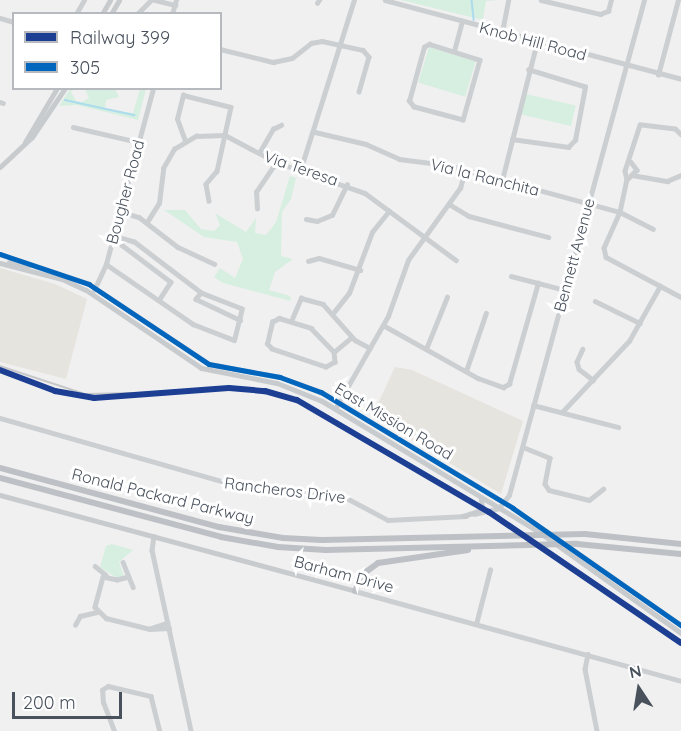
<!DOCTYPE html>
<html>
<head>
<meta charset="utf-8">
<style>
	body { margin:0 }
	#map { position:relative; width:681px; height:731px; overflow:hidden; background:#f1f0f0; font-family:Quicksand,sans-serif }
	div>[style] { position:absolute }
	.commercial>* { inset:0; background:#e6e4de }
	.green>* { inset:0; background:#d6efe0; transform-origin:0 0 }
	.stream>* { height:1.5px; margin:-0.75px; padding:0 0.75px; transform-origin:0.75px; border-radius:0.75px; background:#abdbec }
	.minor>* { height:4.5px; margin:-2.25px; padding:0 2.25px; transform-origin:2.25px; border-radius:2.25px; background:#cccfd1 }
	.major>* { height:5px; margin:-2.5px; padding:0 2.5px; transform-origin:2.5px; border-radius:2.5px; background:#c8cbce }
	.highway>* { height:6px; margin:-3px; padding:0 3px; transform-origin:3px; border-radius:3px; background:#bdc1c6 }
	.rail>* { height:1.5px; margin:-0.75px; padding:0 0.75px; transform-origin:0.75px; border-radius:0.75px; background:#c6c8ca }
	.bus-1>* { height:4.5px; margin:-2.25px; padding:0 2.25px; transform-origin:2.25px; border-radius:2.25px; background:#0065bd }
	.rail-1>* { height:6px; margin:-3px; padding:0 3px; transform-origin:3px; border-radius:3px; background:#1c3f94 }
	span { translate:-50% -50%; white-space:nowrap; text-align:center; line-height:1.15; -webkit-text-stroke:6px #fff; paint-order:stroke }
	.street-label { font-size:16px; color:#48515c }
	.legend { position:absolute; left:12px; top:12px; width:210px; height:78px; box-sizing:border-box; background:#fff; border:2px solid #b6b9be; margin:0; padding:8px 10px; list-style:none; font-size:18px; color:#48515c }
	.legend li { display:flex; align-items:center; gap:12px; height:30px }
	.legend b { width:30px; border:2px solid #b6b9be }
	.north { position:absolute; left:609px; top:659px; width:60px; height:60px; -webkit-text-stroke:4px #fff; paint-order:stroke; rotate:348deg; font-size:16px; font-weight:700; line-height:24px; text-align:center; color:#48515c }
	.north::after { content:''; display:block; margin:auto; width:21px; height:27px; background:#48515c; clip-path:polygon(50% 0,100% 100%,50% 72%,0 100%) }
	.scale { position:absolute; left:12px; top:692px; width:110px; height:27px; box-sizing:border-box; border:3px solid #48515c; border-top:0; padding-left:8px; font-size:18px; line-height:21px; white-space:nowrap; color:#48515c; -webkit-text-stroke:4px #fff; paint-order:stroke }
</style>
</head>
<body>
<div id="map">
	<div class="commercial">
		<i style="clip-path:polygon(0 268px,55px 284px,87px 299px,66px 379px,0 362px)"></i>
		<i style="clip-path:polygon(395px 367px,412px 370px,523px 421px,501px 494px,372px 416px)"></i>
	</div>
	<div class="green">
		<i style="clip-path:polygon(401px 0,500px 0,486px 1px,483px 20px)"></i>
		<i style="left:429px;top:47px;width:49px;height:37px;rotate:17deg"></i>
		<i style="clip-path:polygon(70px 89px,74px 89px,71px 92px,76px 101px,82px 102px,89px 98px,85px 89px,115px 89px,119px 97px,106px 100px,105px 109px,133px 113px,140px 89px,146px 89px,138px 120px,77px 105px,59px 106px)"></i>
		<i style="left:526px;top:94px;width:51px;height:21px;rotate:13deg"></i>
		<i style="clip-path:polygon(290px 176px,296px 178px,291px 199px,282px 212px,281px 256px,293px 259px,275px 272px,269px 290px,290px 296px,291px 301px,223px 283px,214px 277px,220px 268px,235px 278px,243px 259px,237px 242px,204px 237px,164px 210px,185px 210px,201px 229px,214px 231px,220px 225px,215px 213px,246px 232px,256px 218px,255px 233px,266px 235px,276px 222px)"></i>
		<i style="clip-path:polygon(112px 544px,133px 550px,119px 562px,124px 576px,117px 578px,100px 567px,106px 546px)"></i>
	</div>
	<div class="stream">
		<i style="left:472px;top:0;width:20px;rotate:84deg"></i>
		<i style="left:65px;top:100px;width:71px;rotate:12.3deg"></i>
	</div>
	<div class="minor">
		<i style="left:155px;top:0;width:21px;rotate:14deg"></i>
		<i style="left:385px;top:0;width:306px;rotate:14.9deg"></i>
		<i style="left:541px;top:0;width:61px;rotate:13.3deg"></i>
		<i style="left:600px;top:14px;width:9px;rotate:-21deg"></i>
		<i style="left:608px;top:11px;width:11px;rotate:-75deg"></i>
		<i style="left:317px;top:3px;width:4px;rotate:-56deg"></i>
		<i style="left:76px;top:14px;width:16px;rotate:-60deg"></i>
		<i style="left:137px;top:14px;width:20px;rotate:-45deg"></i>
		<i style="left:172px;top:14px;width:15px;rotate:-74deg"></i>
		<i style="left:0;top:18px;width:15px;rotate:16deg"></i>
		<i style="left:502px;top:32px;width:33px;rotate:-79deg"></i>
		<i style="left:429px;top:44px;width:53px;rotate:17.4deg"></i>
		<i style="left:480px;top:60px;width:62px;rotate:105.8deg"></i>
		<i style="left:463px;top:120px;width:51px;rotate:-165.1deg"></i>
		<i style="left:414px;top:107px;width:8px;rotate:-130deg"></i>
		<i style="left:409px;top:101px;width:56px;rotate:-74.5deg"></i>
		<i style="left:424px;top:47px;width:6px;rotate:-31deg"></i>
		<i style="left:220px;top:49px;width:55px;rotate:13.8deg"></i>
		<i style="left:273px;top:62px;width:19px;rotate:-12deg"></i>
		<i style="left:292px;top:58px;width:24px;rotate:-38deg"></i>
		<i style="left:311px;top:43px;width:11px;rotate:-10deg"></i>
		<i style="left:322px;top:41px;width:42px;rotate:12.4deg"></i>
		<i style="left:363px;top:50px;width:9px;rotate:49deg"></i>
		<i style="left:369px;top:57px;width:36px;rotate:106deg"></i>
		<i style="left:454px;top:51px;width:31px;rotate:-75deg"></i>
		<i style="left:658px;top:75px;width:78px;rotate:-75.1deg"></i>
		<i style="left:0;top:102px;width:3px;rotate:18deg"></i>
		<i style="left:73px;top:127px;width:67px;rotate:13deg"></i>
		<i style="left:315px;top:132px;width:52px;rotate:13.2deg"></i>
		<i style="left:366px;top:144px;width:36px;rotate:24deg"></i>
		<i style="left:399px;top:159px;width:48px;rotate:7.1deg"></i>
		<i style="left:447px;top:165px;width:179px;rotate:15.2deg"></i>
		<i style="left:620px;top:212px;width:37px;rotate:27deg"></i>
		<i style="left:681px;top:135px;width:8px;rotate:-135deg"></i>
		<i style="left:675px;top:129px;width:35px;rotate:-173deg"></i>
		<i style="left:640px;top:125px;width:48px;rotate:108.1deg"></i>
		<i style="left:625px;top:171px;width:8px;rotate:76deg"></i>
		<i style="left:627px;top:179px;width:6px;rotate:-39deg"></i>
		<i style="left:632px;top:175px;width:36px;rotate:10deg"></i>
		<i style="left:667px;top:181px;width:15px;rotate:-23deg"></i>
		<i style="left:512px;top:139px;width:57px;rotate:8.1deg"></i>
		<i style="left:568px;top:147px;width:10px;rotate:-45deg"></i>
		<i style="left:575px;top:140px;width:54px;rotate:-79.3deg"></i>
		<i style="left:585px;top:87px;width:59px;rotate:-163.1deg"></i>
		<i style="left:185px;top:141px;width:23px;rotate:-110deg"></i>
		<i style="left:177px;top:119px;width:25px;rotate:-76deg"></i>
		<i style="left:183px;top:95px;width:49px;rotate:14deg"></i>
		<i style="left:231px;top:107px;width:66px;rotate:102.3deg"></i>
		<i style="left:217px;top:171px;width:17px;rotate:130deg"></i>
		<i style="left:206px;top:184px;width:17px;rotate:80deg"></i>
		<i style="left:259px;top:153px;width:28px;rotate:-60deg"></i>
		<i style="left:273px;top:129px;width:9px;rotate:-27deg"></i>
		<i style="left:631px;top:162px;width:10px;rotate:53deg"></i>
		<i style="left:637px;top:170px;width:7px;rotate:135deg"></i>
		<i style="left:300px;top:171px;width:179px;rotate:-72.5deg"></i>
		<i style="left:627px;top:179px;width:34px;rotate:102deg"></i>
		<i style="left:620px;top:212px;width:39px;rotate:114deg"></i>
		<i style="left:604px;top:248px;width:9px;rotate:77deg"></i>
		<i style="left:606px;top:257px;width:85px;rotate:28.1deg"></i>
		<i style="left:502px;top:180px;width:142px;rotate:-75.8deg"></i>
		<i style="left:449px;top:204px;width:23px;rotate:31deg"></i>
		<i style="left:469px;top:216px;width:82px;rotate:14.9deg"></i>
		<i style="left:257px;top:209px;width:17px;rotate:-93deg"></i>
		<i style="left:256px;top:192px;width:36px;rotate:-56deg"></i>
		<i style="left:119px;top:211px;width:21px;rotate:17deg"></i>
		<i style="left:139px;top:217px;width:49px;rotate:37.6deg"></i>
		<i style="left:178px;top:247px;width:40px;rotate:25deg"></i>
		<i style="left:306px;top:219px;width:11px;rotate:10deg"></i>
		<i style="left:317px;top:221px;width:16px;rotate:-22deg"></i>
		<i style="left:332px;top:215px;width:34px;rotate:-64deg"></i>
		<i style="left:147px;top:222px;width:22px;rotate:-58deg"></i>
		<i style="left:159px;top:203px;width:35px;rotate:-83deg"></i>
		<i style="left:163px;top:168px;width:22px;rotate:-60deg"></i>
		<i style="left:174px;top:149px;width:26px;rotate:-31deg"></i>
		<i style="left:196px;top:136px;width:29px;rotate:-2deg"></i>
		<i style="left:225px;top:135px;width:58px;rotate:27.9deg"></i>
		<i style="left:276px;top:162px;width:94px;rotate:19.2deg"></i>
		<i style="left:365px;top:193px;width:113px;rotate:36.4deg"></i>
		<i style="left:123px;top:239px;width:6px;rotate:99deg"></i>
		<i style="left:122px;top:245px;width:61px;rotate:37.1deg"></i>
		<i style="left:171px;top:282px;width:20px;rotate:123deg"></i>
		<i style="left:308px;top:261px;width:11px;rotate:-15deg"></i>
		<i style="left:319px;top:258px;width:43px;rotate:16.3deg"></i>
		<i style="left:106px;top:264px;width:106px;rotate:34.6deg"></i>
		<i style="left:193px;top:324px;width:44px;rotate:21.3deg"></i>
		<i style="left:234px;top:340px;width:32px;rotate:-76deg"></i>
		<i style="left:242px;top:309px;width:44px;rotate:-158.7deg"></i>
		<i style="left:201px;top:293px;width:84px;rotate:-142.7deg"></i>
		<i style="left:134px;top:242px;width:22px;rotate:-164deg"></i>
		<i style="left:511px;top:276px;width:56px;rotate:14.5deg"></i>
		<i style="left:94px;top:290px;width:29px;rotate:-65deg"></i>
		<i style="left:106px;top:264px;width:182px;rotate:-75deg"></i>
		<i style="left:201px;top:293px;width:8px;rotate:130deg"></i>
		<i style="left:196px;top:299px;width:49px;rotate:25.5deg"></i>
		<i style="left:595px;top:301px;width:50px;rotate:26.1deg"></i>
		<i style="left:334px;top:312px;width:24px;rotate:-52deg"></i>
		<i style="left:349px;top:293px;width:65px;rotate:-69.3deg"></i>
		<i style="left:372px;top:232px;width:27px;rotate:-51deg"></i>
		<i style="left:279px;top:318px;width:34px;rotate:17deg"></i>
		<i style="left:311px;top:328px;width:33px;rotate:46deg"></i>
		<i style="left:334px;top:352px;width:10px;rotate:84deg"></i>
		<i style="left:335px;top:362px;width:10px;rotate:151deg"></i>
		<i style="left:326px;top:367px;width:57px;rotate:-161.6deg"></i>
		<i style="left:272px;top:349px;width:7px;rotate:-135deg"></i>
		<i style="left:267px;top:344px;width:23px;rotate:-77deg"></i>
		<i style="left:272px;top:322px;width:8px;rotate:-30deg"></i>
		<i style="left:292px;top:319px;width:23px;rotate:-67deg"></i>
		<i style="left:301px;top:298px;width:23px;rotate:15deg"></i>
		<i style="left:323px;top:304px;width:48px;rotate:48.4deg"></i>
		<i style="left:355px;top:340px;width:17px;rotate:28deg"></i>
		<i style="left:383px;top:325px;width:109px;rotate:29.2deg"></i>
		<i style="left:478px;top:378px;width:27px;rotate:20deg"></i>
		<i style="left:503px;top:387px;width:7px;rotate:-27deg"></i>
		<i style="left:509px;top:384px;width:105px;rotate:-74deg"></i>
		<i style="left:426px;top:349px;width:56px;rotate:-68deg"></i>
		<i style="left:583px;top:349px;width:14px;rotate:115deg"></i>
		<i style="left:577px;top:362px;width:7px;rotate:74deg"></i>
		<i style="left:579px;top:369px;width:18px;rotate:38deg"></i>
		<i style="left:334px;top:352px;width:23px;rotate:-40deg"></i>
		<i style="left:466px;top:371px;width:61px;rotate:-71deg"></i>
		<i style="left:533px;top:405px;width:88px;rotate:14.5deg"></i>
		<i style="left:335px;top:409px;width:107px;rotate:-60.3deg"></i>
		<i style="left:388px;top:316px;width:59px;rotate:-70.3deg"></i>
		<i style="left:408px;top:260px;width:89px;rotate:-54.2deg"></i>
		<i style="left:460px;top:188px;width:19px;rotate:-74deg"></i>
		<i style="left:562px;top:412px;width:98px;rotate:-46.7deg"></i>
		<i style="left:629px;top:341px;width:63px;rotate:-60.6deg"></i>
		<i style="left:0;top:418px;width:252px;rotate:15.9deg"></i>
		<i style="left:242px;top:487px;width:99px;rotate:4.6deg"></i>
		<i style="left:341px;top:495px;width:53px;rotate:28deg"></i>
		<i style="left:388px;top:520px;width:78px;rotate:-2.9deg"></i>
		<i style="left:523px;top:447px;width:29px;rotate:22deg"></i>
		<i style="left:550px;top:458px;width:26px;rotate:101deg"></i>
		<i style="left:545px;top:484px;width:7px;rotate:56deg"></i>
		<i style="left:549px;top:490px;width:41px;rotate:14deg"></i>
		<i style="left:589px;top:500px;width:18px;rotate:-38deg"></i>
		<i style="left:474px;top:514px;width:26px;rotate:-13deg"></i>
		<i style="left:499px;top:508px;width:16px;rotate:-52deg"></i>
		<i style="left:509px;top:495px;width:513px;rotate:-74.74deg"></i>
		<i style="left:154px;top:536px;width:14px;rotate:98deg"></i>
		<i style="left:152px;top:550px;width:185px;rotate:77.8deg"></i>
		<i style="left:123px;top:562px;width:27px;rotate:68deg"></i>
		<i style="left:95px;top:566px;width:14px;rotate:39deg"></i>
		<i style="left:129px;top:577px;width:12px;rotate:166deg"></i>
		<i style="left:117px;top:580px;width:14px;rotate:-168deg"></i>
		<i style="left:103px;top:577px;width:31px;rotate:105deg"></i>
		<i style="left:95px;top:607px;width:16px;rotate:45deg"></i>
		<i style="left:106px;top:618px;width:45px;rotate:14deg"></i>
		<i style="left:355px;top:591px;width:338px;rotate:15.4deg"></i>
		<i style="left:168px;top:623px;width:19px;rotate:162deg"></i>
		<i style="left:150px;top:629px;width:19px;rotate:-3deg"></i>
		<i style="left:476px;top:624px;width:56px;rotate:-75.5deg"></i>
		<i style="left:75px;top:625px;width:10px;rotate:-61deg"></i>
		<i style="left:80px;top:616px;width:17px;rotate:-13deg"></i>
		<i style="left:588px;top:654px;width:15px;rotate:101deg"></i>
		<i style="left:585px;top:669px;width:63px;rotate:79deg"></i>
		<i style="left:114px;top:731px;width:30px;rotate:-111deg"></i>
		<i style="left:103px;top:703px;width:13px;rotate:-94deg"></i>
		<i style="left:102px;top:690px;width:7px;rotate:-34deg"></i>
		<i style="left:108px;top:686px;width:44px;rotate:13.1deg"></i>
		<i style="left:151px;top:696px;width:36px;rotate:76deg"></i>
	</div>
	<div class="major">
		<i style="left:102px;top:14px;width:16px;rotate:-60deg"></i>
		<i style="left:111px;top:14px;width:16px;rotate:-60deg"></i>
		<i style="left:25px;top:142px;width:63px;rotate:-59.3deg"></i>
		<i style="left:0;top:167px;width:44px;rotate:-43.2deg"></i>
		<i style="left:32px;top:137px;width:59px;rotate:-56deg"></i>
		<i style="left:0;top:254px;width:94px;rotate:18.6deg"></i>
		<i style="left:89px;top:284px;width:144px;rotate:33.7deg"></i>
		<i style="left:209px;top:364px;width:72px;rotate:10.4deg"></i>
		<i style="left:280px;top:377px;width:44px;rotate:20.1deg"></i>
		<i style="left:321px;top:392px;width:224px;rotate:31.1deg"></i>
		<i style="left:513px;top:508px;width:205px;rotate:34.9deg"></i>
		<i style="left:9px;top:262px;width:20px;rotate:11deg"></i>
		<i style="left:0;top:263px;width:64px;rotate:14.5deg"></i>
		<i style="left:62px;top:279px;width:26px;rotate:25deg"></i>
		<i style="left:86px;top:290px;width:139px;rotate:34.1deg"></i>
		<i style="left:201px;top:368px;width:77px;rotate:11.2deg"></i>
		<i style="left:277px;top:383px;width:48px;rotate:21.8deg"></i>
		<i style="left:322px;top:401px;width:250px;rotate:31.1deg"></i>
		<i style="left:536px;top:530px;width:178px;rotate:35.4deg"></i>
		<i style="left:0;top:495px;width:368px;rotate:15.1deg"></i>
		<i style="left:463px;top:516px;width:20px;rotate:-18deg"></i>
		<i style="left:482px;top:510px;width:12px;rotate:-95deg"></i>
	</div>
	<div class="highway">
		<i style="left:0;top:468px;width:227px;rotate:15.1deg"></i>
		<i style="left:219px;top:527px;width:65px;rotate:9.8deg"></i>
		<i style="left:283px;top:538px;width:39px;rotate:3deg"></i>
		<i style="left:322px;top:540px;width:263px;rotate:-1.3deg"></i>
		<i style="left:585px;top:534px;width:97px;rotate:5.9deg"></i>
		<i style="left:0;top:478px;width:229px;rotate:14.9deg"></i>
		<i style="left:221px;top:537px;width:58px;rotate:10deg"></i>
		<i style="left:278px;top:547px;width:48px;rotate:3.6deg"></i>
		<i style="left:326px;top:550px;width:251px;rotate:-1.4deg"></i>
		<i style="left:577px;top:544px;width:104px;rotate:5.5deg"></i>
		<i style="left:355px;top:591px;width:19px;rotate:-65deg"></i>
		<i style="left:363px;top:574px;width:19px;rotate:-36deg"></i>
		<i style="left:378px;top:563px;width:91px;rotate:-8.2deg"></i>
	</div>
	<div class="rail">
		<i style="left:0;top:366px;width:89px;rotate:18.2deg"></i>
		<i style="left:85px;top:394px;width:93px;rotate:-1.2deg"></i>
	</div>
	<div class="bus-1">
		<i style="left:0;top:254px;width:94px;rotate:18.6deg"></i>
		<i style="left:89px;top:284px;width:144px;rotate:33.7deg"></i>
		<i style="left:209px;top:364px;width:72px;rotate:10.4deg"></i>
		<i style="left:280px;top:377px;width:44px;rotate:20.1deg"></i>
		<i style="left:321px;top:392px;width:224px;rotate:31.1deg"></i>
		<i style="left:513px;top:508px;width:205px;rotate:34.9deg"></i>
	</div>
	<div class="rail-1">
		<i style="left:0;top:370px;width:59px;rotate:20.9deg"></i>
		<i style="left:55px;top:391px;width:40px;rotate:10deg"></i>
		<i style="left:94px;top:398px;width:135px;rotate:-4.2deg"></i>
		<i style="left:229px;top:388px;width:36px;rotate:5deg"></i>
		<i style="left:265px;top:391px;width:33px;rotate:16deg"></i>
		<i style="left:297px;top:400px;width:222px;rotate:30.3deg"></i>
		<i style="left:489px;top:512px;width:232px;rotate:34.3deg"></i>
	</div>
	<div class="street-label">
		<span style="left:533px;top:41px;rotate:15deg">Knob Hill Road</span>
		<span style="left:301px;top:168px;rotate:19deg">Via Teresa</span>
		<span style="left:485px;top:177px;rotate:14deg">Via la Ranchita</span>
		<span style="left:125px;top:192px;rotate:-75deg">Bougher Road</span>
		<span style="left:574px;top:255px;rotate:-75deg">Bennett Avenue</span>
		<span style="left:394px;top:421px;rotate:31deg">East Mission Road</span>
		<span style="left:285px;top:490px;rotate:7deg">Rancheros Drive</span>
		<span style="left:163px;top:496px;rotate:14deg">Ronald Packard Parkway</span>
		<span style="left:344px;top:574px;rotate:15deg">Barham Drive</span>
	</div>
	<ul class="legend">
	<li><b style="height:8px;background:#1c3f94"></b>Railway 399</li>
	<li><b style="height:8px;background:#0065bd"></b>305</li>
	</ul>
	<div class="north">N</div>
	<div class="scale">200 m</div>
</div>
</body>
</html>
